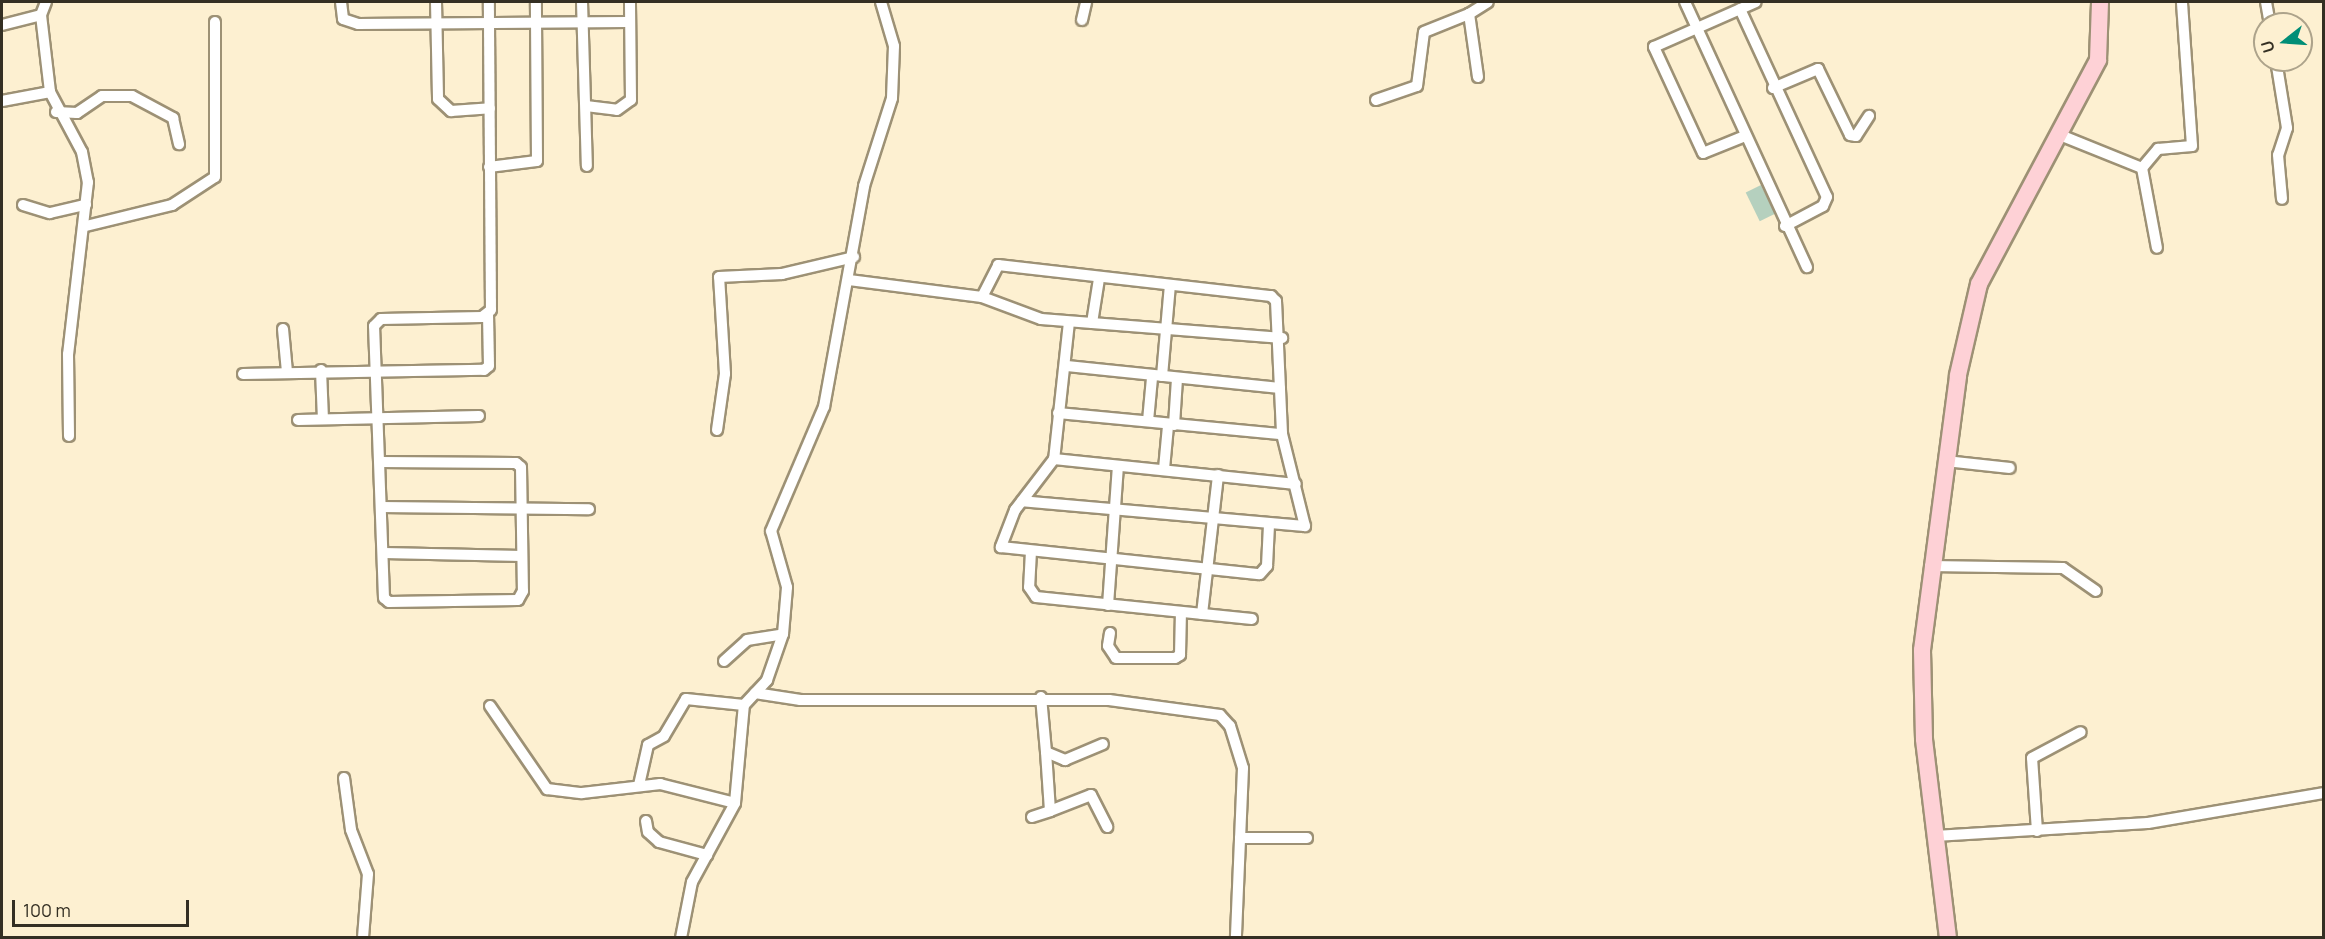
<!DOCTYPE html>
<html>
<head>
<meta charset="utf-8">
<style>
	body { margin:0 }
	#map { position:relative; width:2325px; height:939px; overflow:hidden; background:#fdf0d1; font-family:Manrope,sans-serif }
	div>[style] { position:absolute }
	.green>* { inset:0; background:#b5d0be; transform-origin:0 0 }
	.roads { filter:drop-shadow(2px 0 #9d9175) drop-shadow(-2px 0 #9d9175) drop-shadow(0 2px #9d9175) drop-shadow(0 -2px #9d9175) }
	.street>* { height:10px; margin:-5px; padding:0 5px; transform-origin:5px; border-radius:5px; background:#fff }
	.primary>* { height:16px; margin:-8px; padding:0 8px; transform-origin:8px; border-radius:8px; background:#fed1d6 }
	span { translate:-50% -50%; white-space:nowrap; text-align:center; line-height:1.15; -webkit-text-stroke:4.5px #fdf0d1; paint-order:stroke }
	.frame { position:absolute; inset:0; border:3px solid #342f23; pointer-events:none }
	.north { position:absolute; left:2253px; top:12px; width:60px; height:60px; box-sizing:border-box; background:#fdf0d1; border:2px solid #ada38b; border-radius:50%; rotate:253deg; font-size:16px; font-weight:700; line-height:24px; text-align:center; color:#342f23 }
	.north::after { content:''; display:block; margin:auto; width:21px; height:27px; background:#018e77; clip-path:polygon(50% 0,100% 100%,50% 72%,0 100%) }
	.scale { position:absolute; left:12px; top:900px; width:177px; height:27px; box-sizing:border-box; border:3px solid #342f23; border-top:0; padding-left:8px; font-size:18px; line-height:21px; white-space:nowrap; color:#342f23; -webkit-text-stroke:4px #fdf0d1; paint-order:stroke }
</style>
</head>
<body>
<div id="map">
	<div class="green">
		<i style="left:1761px;top:185px;width:32px;height:17px;rotate:64deg"></i>
	</div>
	<div class="roads">
		<div class="street">
			<i style="left:46px;top:2px;width:14px;rotate:111deg"></i>
			<i style="left:41px;top:15px;width:78px;rotate:83.3deg"></i>
			<i style="left:50px;top:92px;width:68px;rotate:61.9deg"></i>
			<i style="left:82px;top:152px;width:31px;rotate:79deg"></i>
			<i style="left:88px;top:182px;width:173px;rotate:96.6deg"></i>
			<i style="left:68px;top:354px;width:82px;rotate:89.3deg"></i>
			<i style="left:341px;top:2px;width:17px;rotate:83deg"></i>
			<i style="left:343px;top:19px;width:16px;rotate:18deg"></i>
			<i style="left:358px;top:24px;width:270px;rotate:-0.4deg"></i>
			<i style="left:436px;top:2px;width:97px;rotate:88.8deg"></i>
			<i style="left:438px;top:99px;width:18px;rotate:43deg"></i>
			<i style="left:451px;top:111px;width:39px;rotate:-4deg"></i>
			<i style="left:582px;top:2px;width:164px;rotate:88.3deg"></i>
			<i style="left:1685px;top:2px;width:292px;rotate:65.3deg"></i>
			<i style="left:2266px;top:2px;width:22px;rotate:80deg"></i>
			<i style="left:1740px;top:9px;width:207px;rotate:65.2deg"></i>
			<i style="left:1827px;top:197px;width:10px;rotate:114deg"></i>
			<i style="left:1823px;top:206px;width:43px;rotate:152.2deg"></i>
			<i style="left:1082px;top:20px;width:18px;rotate:-77deg"></i>
			<i style="left:2px;top:25px;width:40px;rotate:-14.4deg"></i>
			<i style="left:2276px;top:60px;width:69px;rotate:80.8deg"></i>
			<i style="left:2287px;top:128px;width:28px;rotate:108deg"></i>
			<i style="left:2278px;top:155px;width:44px;rotate:84.8deg"></i>
			<i style="left:1478px;top:77px;width:64px;rotate:-98.1deg"></i>
			<i style="left:1469px;top:14px;width:22px;rotate:-32deg"></i>
			<i style="left:1773px;top:88px;width:49px;rotate:-22.9deg"></i>
			<i style="left:1818px;top:69px;width:73px;rotate:64.1deg"></i>
			<i style="left:1850px;top:135px;width:6px;rotate:9deg"></i>
			<i style="left:1856px;top:136px;width:24px;rotate:-57deg"></i>
			<i style="left:1376px;top:100px;width:43px;rotate:-18.9deg"></i>
			<i style="left:1417px;top:86px;width:54px;rotate:-82.6deg"></i>
			<i style="left:1424px;top:32px;width:48px;rotate:-21.8deg"></i>
			<i style="left:2px;top:101px;width:49px;rotate:-10.6deg"></i>
			<i style="left:586px;top:106px;width:31px;rotate:7deg"></i>
			<i style="left:617px;top:110px;width:17px;rotate:-36deg"></i>
			<i style="left:631px;top:100px;width:98px;rotate:-90.6deg"></i>
			<i style="left:56px;top:112px;width:21px;rotate:3deg"></i>
			<i style="left:77px;top:113px;width:30px;rotate:-34deg"></i>
			<i style="left:102px;top:96px;width:30px"></i>
			<i style="left:132px;top:96px;width:47px;rotate:28.2deg"></i>
			<i style="left:173px;top:118px;width:27px;rotate:77deg"></i>
			<i style="left:2060px;top:135px;width:88px;rotate:21.9deg"></i>
			<i style="left:2142px;top:168px;width:81px;rotate:79.4deg"></i>
			<i style="left:1745px;top:136px;width:45px;rotate:158deg"></i>
			<i style="left:1703px;top:153px;width:117px;rotate:-114.8deg"></i>
			<i style="left:1654px;top:47px;width:111px;rotate:-23.8deg"></i>
			<i style="left:489px;top:167px;width:48px;rotate:-7.1deg"></i>
			<i style="left:537px;top:161px;width:159px;rotate:-90.4deg"></i>
			<i style="left:2142px;top:168px;width:25px;rotate:-50deg"></i>
			<i style="left:2158px;top:149px;width:34px;rotate:-5deg"></i>
			<i style="left:2192px;top:146px;width:144px;rotate:-94deg"></i>
			<i style="left:23px;top:205px;width:28px;rotate:17deg"></i>
			<i style="left:50px;top:213px;width:37px;rotate:-13deg"></i>
			<i style="left:86px;top:226px;width:89px;rotate:-13.7deg"></i>
			<i style="left:172px;top:205px;width:51px;rotate:-33.1deg"></i>
			<i style="left:215px;top:177px;width:155px;rotate:-90deg"></i>
			<i style="left:849px;top:280px;width:134px;rotate:7.3deg"></i>
			<i style="left:982px;top:297px;width:63px;rotate:20.4deg"></i>
			<i style="left:1041px;top:319px;width:242px;rotate:4.5deg"></i>
			<i style="left:982px;top:297px;width:36px;rotate:-63deg"></i>
			<i style="left:998px;top:265px;width:275px;rotate:6.5deg"></i>
			<i style="left:1271px;top:296px;width:7px;rotate:45deg"></i>
			<i style="left:1276px;top:301px;width:133px;rotate:87.4deg"></i>
			<i style="left:1282px;top:434px;width:95px;rotate:76deg"></i>
			<i style="left:1305px;top:526px;width:284px;rotate:-175deg"></i>
			<i style="left:1069px;top:322px;width:138px;rotate:96.2deg"></i>
			<i style="left:1054px;top:459px;width:64px;rotate:127.4deg"></i>
			<i style="left:1015px;top:510px;width:40px;rotate:111deg"></i>
			<i style="left:1001px;top:547px;width:260px;rotate:6deg"></i>
			<i style="left:1260px;top:574px;width:11px;rotate:-49deg"></i>
			<i style="left:1267px;top:566px;width:41px;rotate:-87.2deg"></i>
			<i style="left:1092px;top:323px;width:45px;rotate:-81deg"></i>
			<i style="left:283px;top:329px;width:43px;rotate:84.7deg"></i>
			<i style="left:1067px;top:366px;width:214px;rotate:5.9deg"></i>
			<i style="left:321px;top:370px;width:49px;rotate:87.7deg"></i>
			<i style="left:243px;top:374px;width:241px;rotate:-1deg"></i>
			<i style="left:484px;top:370px;width:6px;rotate:-39deg"></i>
			<i style="left:489px;top:366px;width:51px;rotate:-91.1deg"></i>
			<i style="left:1162px;top:376px;width:91px;rotate:-85deg"></i>
			<i style="left:1058px;top:413px;width:225px;rotate:5.4deg"></i>
			<i style="left:298px;top:420px;width:181px;rotate:-1.3deg"></i>
			<i style="left:1148px;top:421px;width:43px;rotate:-84.7deg"></i>
			<i style="left:1174px;top:425px;width:47px;rotate:-86.3deg"></i>
			<i style="left:717px;top:430px;width:57px;rotate:-81.9deg"></i>
			<i style="left:725px;top:374px;width:97px;rotate:-93.5deg"></i>
			<i style="left:719px;top:277px;width:63px;rotate:-2.7deg"></i>
			<i style="left:782px;top:274px;width:74px;rotate:-13.3deg"></i>
			<i style="left:1054px;top:459px;width:243px;rotate:5.9deg"></i>
			<i style="left:1946px;top:461px;width:64px;rotate:6.2deg"></i>
			<i style="left:380px;top:462px;width:136px;rotate:0.4deg"></i>
			<i style="left:516px;top:463px;width:6px;rotate:39deg"></i>
			<i style="left:521px;top:467px;width:124px;rotate:89.1deg"></i>
			<i style="left:523px;top:591px;width:10px;rotate:119deg"></i>
			<i style="left:518px;top:600px;width:129px;rotate:179.1deg"></i>
			<i style="left:389px;top:602px;width:6px;rotate:-141deg"></i>
			<i style="left:384px;top:598px;width:272px;rotate:-92.1deg"></i>
			<i style="left:374px;top:326px;width:10px;rotate:-45deg"></i>
			<i style="left:381px;top:319px;width:101px;rotate:-1.1deg"></i>
			<i style="left:482px;top:317px;width:11px;rotate:-38deg"></i>
			<i style="left:491px;top:310px;width:308px;rotate:-90.4deg"></i>
			<i style="left:1164px;top:469px;width:43px;rotate:-84.7deg"></i>
			<i style="left:381px;top:507px;width:208px;rotate:0.6deg"></i>
			<i style="left:1031px;top:551px;width:36px;rotate:93deg"></i>
			<i style="left:1029px;top:587px;width:12px;rotate:55deg"></i>
			<i style="left:1036px;top:597px;width:217px;rotate:5.8deg"></i>
			<i style="left:384px;top:553px;width:138px;rotate:1.2deg"></i>
			<i style="left:1930px;top:566px;width:133px;rotate:0.9deg"></i>
			<i style="left:2063px;top:568px;width:40px;rotate:34.9deg"></i>
			<i style="left:1108px;top:605px;width:139px;rotate:-85.9deg"></i>
			<i style="left:1202px;top:614px;width:140px;rotate:-83.4deg"></i>
			<i style="left:1110px;top:633px;width:13px;rotate:99deg"></i>
			<i style="left:1108px;top:646px;width:14px;rotate:56deg"></i>
			<i style="left:1116px;top:658px;width:59px"></i>
			<i style="left:1175px;top:658px;width:6px;rotate:-31deg"></i>
			<i style="left:1180px;top:655px;width:43px;rotate:-88.7deg"></i>
			<i style="left:724px;top:661px;width:31px;rotate:-42deg"></i>
			<i style="left:747px;top:640px;width:36px;rotate:-9deg"></i>
			<i style="left:755px;top:693px;width:46px;rotate:8.8deg"></i>
			<i style="left:800px;top:700px;width:309px"></i>
			<i style="left:1109px;top:700px;width:112px;rotate:7.7deg"></i>
			<i style="left:1220px;top:715px;width:15px;rotate:48deg"></i>
			<i style="left:1230px;top:726px;width:44px;rotate:72.8deg"></i>
			<i style="left:1243px;top:768px;width:170px;rotate:92.4deg"></i>
			<i style="left:1041px;top:697px;width:55px;rotate:84.8deg"></i>
			<i style="left:1046px;top:752px;width:21px;rotate:23deg"></i>
			<i style="left:1065px;top:760px;width:41px;rotate:-22.8deg"></i>
			<i style="left:490px;top:706px;width:101px;rotate:55.5deg"></i>
			<i style="left:547px;top:789px;width:35px;rotate:7deg"></i>
			<i style="left:582px;top:793px;width:79px;rotate:-6.6deg"></i>
			<i style="left:660px;top:784px;width:77px;rotate:14.2deg"></i>
			<i style="left:1046px;top:752px;width:59px;rotate:86.1deg"></i>
			<i style="left:1050px;top:811px;width:44px;rotate:-21.3deg"></i>
			<i style="left:1091px;top:795px;width:36px;rotate:63deg"></i>
			<i style="left:344px;top:778px;width:52px;rotate:82.3deg"></i>
			<i style="left:351px;top:830px;width:47px;rotate:68.9deg"></i>
			<i style="left:368px;top:874px;width:64px;rotate:94.5deg"></i>
			<i style="left:639px;top:785px;width:41px;rotate:-77.3deg"></i>
			<i style="left:648px;top:745px;width:18px;rotate:-29deg"></i>
			<i style="left:664px;top:736px;width:43px;rotate:-59.3deg"></i>
			<i style="left:686px;top:699px;width:58px;rotate:5.9deg"></i>
			<i style="left:1032px;top:817px;width:19px;rotate:-18deg"></i>
			<i style="left:646px;top:821px;width:11px;rotate:80deg"></i>
			<i style="left:648px;top:832px;width:15px;rotate:42deg"></i>
			<i style="left:659px;top:842px;width:50px;rotate:15.2deg"></i>
			<i style="left:2037px;top:831px;width:73px;rotate:-93.9deg"></i>
			<i style="left:2032px;top:758px;width:55px;rotate:-28deg"></i>
			<i style="left:1935px;top:836px;width:213px;rotate:-3.5deg"></i>
			<i style="left:2148px;top:823px;width:179px;rotate:-9.7deg"></i>
			<i style="left:1240px;top:838px;width:67px"></i>
			<i style="left:681px;top:938px;width:57px;rotate:-78.9deg"></i>
			<i style="left:692px;top:882px;width:90px;rotate:-61.4deg"></i>
			<i style="left:735px;top:803px;width:98px;rotate:-84.8deg"></i>
			<i style="left:744px;top:705px;width:34px;rotate:-47deg"></i>
			<i style="left:767px;top:680px;width:49px;rotate:-70.8deg"></i>
			<i style="left:783px;top:634px;width:47px;rotate:-85.1deg"></i>
			<i style="left:787px;top:587px;width:58px;rotate:-105.9deg"></i>
			<i style="left:771px;top:531px;width:135px;rotate:-66.9deg"></i>
			<i style="left:824px;top:407px;width:225px;rotate:-79.7deg"></i>
			<i style="left:864px;top:186px;width:92px;rotate:-72.3deg"></i>
			<i style="left:892px;top:98px;width:52px;rotate:-87.8deg"></i>
			<i style="left:894px;top:46px;width:46px;rotate:-106.5deg"></i>
		</div>
		<div class="primary">
			<i style="left:1948px;top:938px;width:200px;rotate:-96.9deg"></i>
			<i style="left:1924px;top:739px;width:89px;rotate:-91.3deg"></i>
			<i style="left:1922px;top:650px;width:277px;rotate:-82.5deg"></i>
			<i style="left:1958px;top:375px;width:93px;rotate:-77deg"></i>
			<i style="left:1979px;top:284px;width:254px;rotate:-62deg"></i>
			<i style="left:2098px;top:60px;width:58px;rotate:-88deg"></i>
		</div>
	</div>
	<div class="frame"></div>
	<div class="north">U</div>
	<div class="scale">100 m</div>
</div>
</body>
</html>
